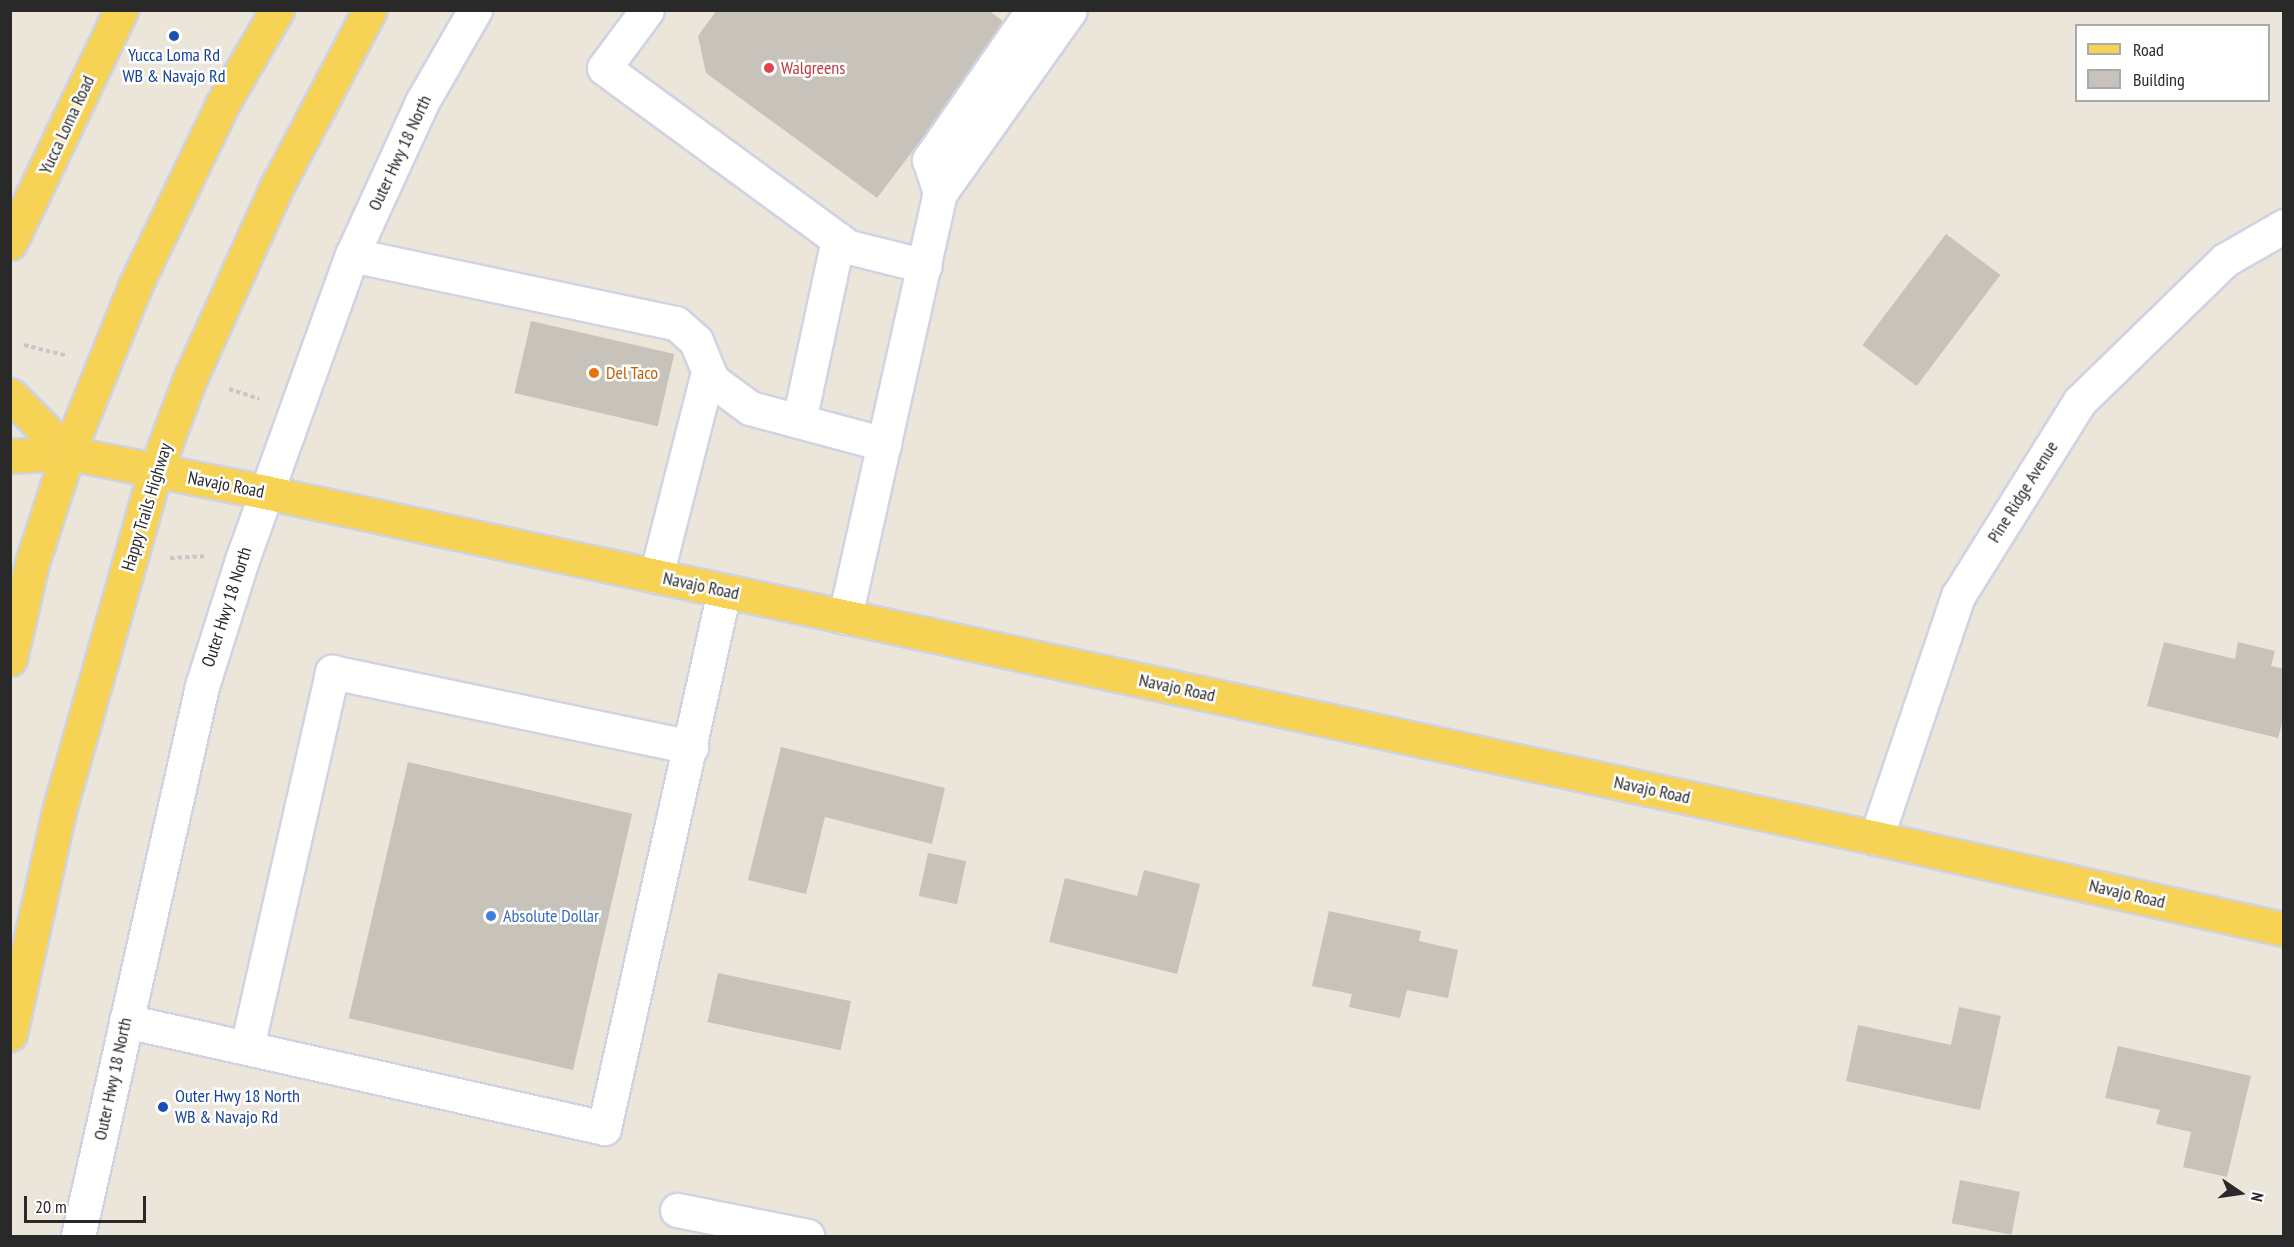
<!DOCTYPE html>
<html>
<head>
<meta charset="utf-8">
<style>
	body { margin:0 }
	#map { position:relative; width:2294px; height:1247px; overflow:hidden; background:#ece5da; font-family:"PT Sans Narrow",sans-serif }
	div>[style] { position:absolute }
	.building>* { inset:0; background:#c7c2ba; transform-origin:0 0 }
	.path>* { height:4px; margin-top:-2px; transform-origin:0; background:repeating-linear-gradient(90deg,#c7c7c7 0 4.5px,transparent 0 7.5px) }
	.roads { filter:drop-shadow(2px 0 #cfd3e3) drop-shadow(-2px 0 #cfd3e3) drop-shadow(0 2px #cfd3e3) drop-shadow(0 -2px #cfd3e3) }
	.minor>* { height:33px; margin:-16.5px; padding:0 16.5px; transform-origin:16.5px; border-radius:16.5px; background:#fff }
	.major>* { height:33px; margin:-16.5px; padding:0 16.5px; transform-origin:16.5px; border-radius:16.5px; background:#f6d255 }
	.dots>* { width:16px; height:16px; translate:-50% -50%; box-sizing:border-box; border:3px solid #fff; border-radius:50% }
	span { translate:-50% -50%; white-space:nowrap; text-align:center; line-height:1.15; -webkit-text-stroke:5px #fff; paint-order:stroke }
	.transit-label { font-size:18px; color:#164399 }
	.left { translate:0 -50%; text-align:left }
	.health-label { font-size:18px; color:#be3a42 }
	.street-label { font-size:18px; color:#292929 }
	.food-label { font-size:18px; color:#c56008 }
	.shop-label { font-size:18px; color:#366cbe }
	.frame { position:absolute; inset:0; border:12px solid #292929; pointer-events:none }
	.legend { position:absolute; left:2075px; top:24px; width:195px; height:78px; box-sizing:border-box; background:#fff; border:2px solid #a9a9a9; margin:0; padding:8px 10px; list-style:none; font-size:18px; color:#292929 }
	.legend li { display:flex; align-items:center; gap:12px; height:30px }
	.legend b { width:30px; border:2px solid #a9a9a9 }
	.north { position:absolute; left:2210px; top:1163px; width:60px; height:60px; -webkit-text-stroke:4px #fff; paint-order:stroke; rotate:103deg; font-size:16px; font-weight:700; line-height:24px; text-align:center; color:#292929 }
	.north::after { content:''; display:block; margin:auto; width:21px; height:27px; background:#292929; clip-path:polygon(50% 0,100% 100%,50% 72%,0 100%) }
	.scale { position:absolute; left:24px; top:1196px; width:122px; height:27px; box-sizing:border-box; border:3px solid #292929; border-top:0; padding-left:8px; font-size:18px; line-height:21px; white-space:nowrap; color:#292929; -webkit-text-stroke:4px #fff; paint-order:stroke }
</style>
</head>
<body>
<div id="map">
	<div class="building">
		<i style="clip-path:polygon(717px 10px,988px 10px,1008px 25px,877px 198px,706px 73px,698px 36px)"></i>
		<i style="left:1946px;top:234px;width:68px;height:139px;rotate:37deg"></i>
		<i style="left:531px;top:321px;width:147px;height:74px;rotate:13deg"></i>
		<i style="clip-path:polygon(2164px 642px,2235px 659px,2238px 642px,2275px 651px,2271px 666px,2284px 669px,2284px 716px,2278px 738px,2147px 706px)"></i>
		<i style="clip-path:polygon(781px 747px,945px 788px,932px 844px,825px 817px,806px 894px,748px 880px)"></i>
		<i style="left:408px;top:762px;width:230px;height:263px;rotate:13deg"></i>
		<i style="left:928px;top:853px;width:39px;height:44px;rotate:12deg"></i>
		<i style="clip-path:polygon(1144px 870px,1200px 884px,1177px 974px,1049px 942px,1065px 878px,1137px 896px)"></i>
		<i style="clip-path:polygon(1329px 911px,1421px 931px,1419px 941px,1458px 950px,1448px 998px,1407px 990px,1400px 1018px,1349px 1007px,1352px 994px,1312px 986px)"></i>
		<i style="left:718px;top:973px;width:136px;height:50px;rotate:12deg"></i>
		<i style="clip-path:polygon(1959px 1007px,2001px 1016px,1980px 1110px,1846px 1081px,1858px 1025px,1951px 1045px)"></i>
		<i style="clip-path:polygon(2118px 1046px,2251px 1076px,2227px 1177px,2183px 1167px,2191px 1132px,2156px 1124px,2160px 1110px,2105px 1098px)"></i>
		<i style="left:1960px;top:1180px;width:61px;height:44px;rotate:11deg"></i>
	</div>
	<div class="path">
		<i style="left:24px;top:345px;width:45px;rotate:14deg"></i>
		<i style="left:229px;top:389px;width:32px;rotate:18deg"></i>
		<i style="left:170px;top:558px;width:34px;rotate:-3deg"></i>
	</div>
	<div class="roads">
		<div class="minor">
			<i style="left:647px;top:10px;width:72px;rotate:126.6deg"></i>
			<i style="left:604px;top:68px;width:303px;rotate:36.2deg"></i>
			<i style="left:849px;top:247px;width:78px;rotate:14deg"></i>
			<i style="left:940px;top:193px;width:35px;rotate:-108deg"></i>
			<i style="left:929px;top:160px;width:183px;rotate:-55.3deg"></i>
			<i style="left:352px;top:255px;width:331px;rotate:11.9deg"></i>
			<i style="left:676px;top:323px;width:27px;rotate:42deg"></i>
			<i style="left:696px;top:341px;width:42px;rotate:67.7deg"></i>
			<i style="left:712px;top:380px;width:47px;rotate:36.4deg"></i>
			<i style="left:750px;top:408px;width:139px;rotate:15deg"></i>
			<i style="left:799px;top:421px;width:186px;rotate:-77.9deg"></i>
			<i style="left:656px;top:576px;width:211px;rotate:-75.7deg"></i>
			<i style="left:845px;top:617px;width:435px;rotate:-77.4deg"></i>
			<i style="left:940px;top:193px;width:224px;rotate:-54.6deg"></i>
			<i style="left:1876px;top:838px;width:256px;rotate:-71.3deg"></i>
			<i style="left:1958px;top:596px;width:230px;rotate:-58deg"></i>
			<i style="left:2080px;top:401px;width:202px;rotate:-44.2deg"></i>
			<i style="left:2225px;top:260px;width:68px;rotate:-30deg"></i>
			<i style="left:126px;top:1021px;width:490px;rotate:12.6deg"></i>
			<i style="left:604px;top:1128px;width:550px;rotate:-77.4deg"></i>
			<i style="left:247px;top:1047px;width:385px;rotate:-77.2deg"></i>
			<i style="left:332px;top:672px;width:367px;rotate:11.8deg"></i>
			<i style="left:677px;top:1210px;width:133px;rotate:11.3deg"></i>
			<i style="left:78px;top:1236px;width:564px;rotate:-77.29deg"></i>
			<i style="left:202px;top:686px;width:132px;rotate:-72.4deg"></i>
			<i style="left:242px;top:560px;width:324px;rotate:-70.2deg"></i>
			<i style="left:352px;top:255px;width:168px;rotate:-65.4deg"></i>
			<i style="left:422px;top:102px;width:106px;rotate:-60.1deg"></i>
		</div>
		<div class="major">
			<i style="left:10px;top:243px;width:258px;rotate:-64.5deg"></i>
			<i style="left:10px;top:395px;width:82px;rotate:45deg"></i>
			<i style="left:10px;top:456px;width:58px;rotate:-3deg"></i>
			<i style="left:68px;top:453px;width:201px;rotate:11.2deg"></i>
			<i style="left:265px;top:492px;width:1648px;rotate:12.12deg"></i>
			<i style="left:1876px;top:838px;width:418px;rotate:12.6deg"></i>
			<i style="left:10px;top:659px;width:98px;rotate:-77.1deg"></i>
			<i style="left:32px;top:563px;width:116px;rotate:-71.9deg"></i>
			<i style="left:68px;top:453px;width:180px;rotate:-68.1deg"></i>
			<i style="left:135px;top:286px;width:201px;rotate:-64.3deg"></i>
			<i style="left:222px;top:105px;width:110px;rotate:-59.9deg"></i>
			<i style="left:10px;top:1034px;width:228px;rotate:-77.6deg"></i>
			<i style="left:59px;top:811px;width:352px;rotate:-74.2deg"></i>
			<i style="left:155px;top:472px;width:97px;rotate:-69.5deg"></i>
			<i style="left:189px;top:381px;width:212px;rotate:-65.7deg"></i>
			<i style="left:276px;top:188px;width:201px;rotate:-62.2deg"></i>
		</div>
	</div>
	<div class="dots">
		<i style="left:174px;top:36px;background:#1a4fb4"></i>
		<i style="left:769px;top:68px;background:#e0444e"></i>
		<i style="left:594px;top:373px;background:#e8710a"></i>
		<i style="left:491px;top:916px;background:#3f7fe0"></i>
		<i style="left:163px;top:1107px;background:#1a4fb4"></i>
	</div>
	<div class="transit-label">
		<span style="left:174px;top:66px">Yucca Loma Rd<br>WB &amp; Navajo Rd</span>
		<span class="left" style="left:175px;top:1107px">Outer Hwy 18 North<br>WB &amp; Navajo Rd</span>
	</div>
	<div class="health-label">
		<span class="left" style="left:781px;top:68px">Walgreens</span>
	</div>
	<div class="street-label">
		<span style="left:67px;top:125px;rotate:-65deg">Yucca Loma Road</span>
		<span style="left:400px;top:153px;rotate:-65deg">Outer Hwy 18 North</span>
		<span style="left:226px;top:485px;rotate:11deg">Navajo Road</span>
		<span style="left:2023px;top:492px;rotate:-58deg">Pine Ridge Avenue</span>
		<span style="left:147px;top:507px;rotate:-73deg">Happy Trails Highway</span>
		<span style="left:701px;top:586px;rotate:12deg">Navajo Road</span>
		<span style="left:227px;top:607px;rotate:-72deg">Outer Hwy 18 North</span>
		<span style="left:1177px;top:688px;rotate:12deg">Navajo Road</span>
		<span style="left:1652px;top:790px;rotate:12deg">Navajo Road</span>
		<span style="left:2127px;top:894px;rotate:13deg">Navajo Road</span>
		<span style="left:113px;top:1079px;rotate:-78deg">Outer Hwy 18 North</span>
	</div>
	<div class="food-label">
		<span class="left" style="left:606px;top:373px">Del Taco</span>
	</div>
	<div class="shop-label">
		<span class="left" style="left:503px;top:916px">Absolute Dollar</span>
	</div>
	<div class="frame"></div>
	<ul class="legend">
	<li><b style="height:8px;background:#f6d255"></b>Road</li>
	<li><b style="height:16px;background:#c7c2ba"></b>Building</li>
	</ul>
	<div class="north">N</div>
	<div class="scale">20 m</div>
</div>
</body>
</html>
